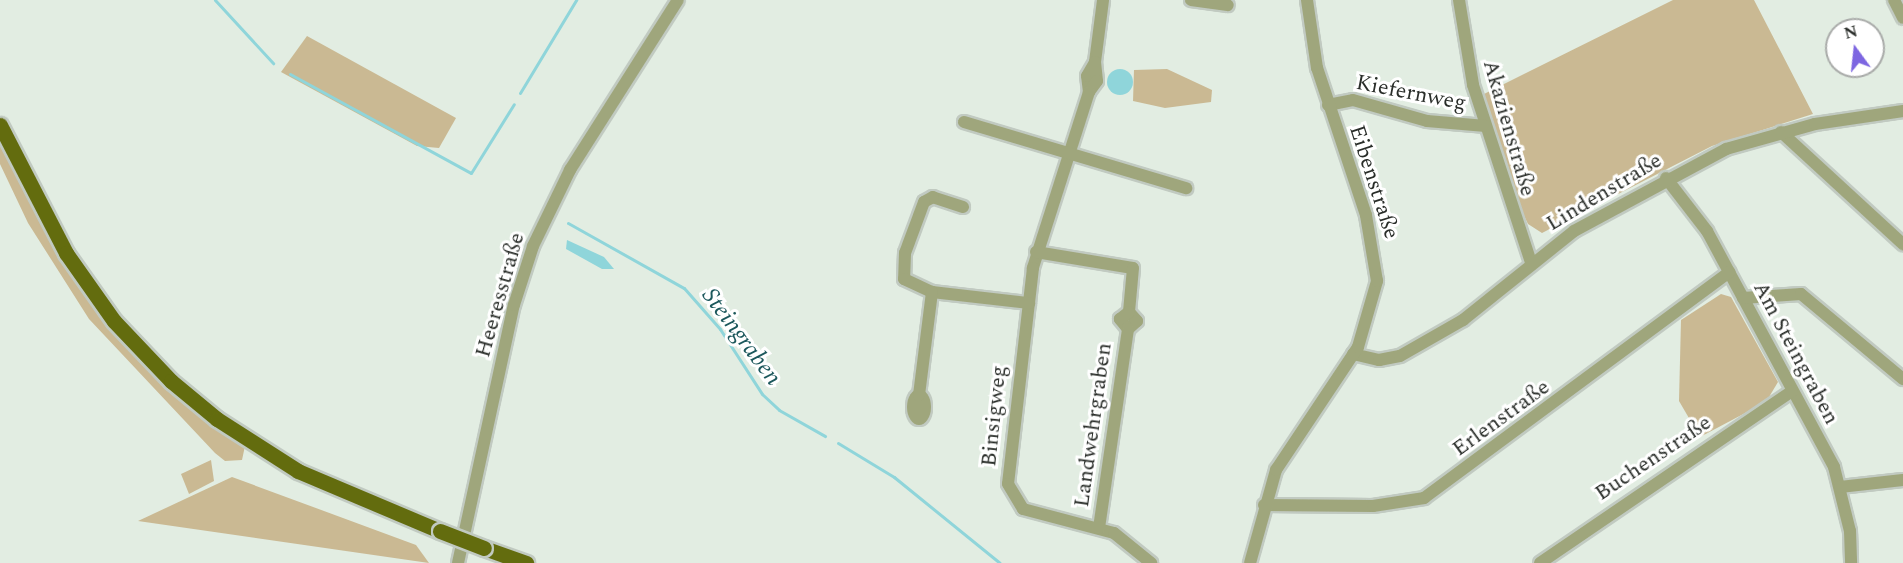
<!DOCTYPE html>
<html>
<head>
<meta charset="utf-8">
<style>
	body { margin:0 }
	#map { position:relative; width:1903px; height:563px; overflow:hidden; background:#e2ede2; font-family:Spectral,serif }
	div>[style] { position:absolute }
	.green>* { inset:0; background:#cab993 }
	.water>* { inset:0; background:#8fd5da }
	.round { border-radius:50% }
	.stream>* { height:3px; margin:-1.5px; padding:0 1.5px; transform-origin:1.5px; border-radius:1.5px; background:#8fd5da }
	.roads { filter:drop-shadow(2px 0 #c1cac1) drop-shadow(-2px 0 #c1cac1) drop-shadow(0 2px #c1cac1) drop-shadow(0 -2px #c1cac1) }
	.minor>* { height:12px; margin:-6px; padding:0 6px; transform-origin:6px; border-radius:6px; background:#9fa67c }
	.minor>.ring { margin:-6px; padding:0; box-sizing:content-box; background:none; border:12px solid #9fa67c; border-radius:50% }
	.major>* { height:15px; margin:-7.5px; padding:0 7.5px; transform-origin:7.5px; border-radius:7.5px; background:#636c0e }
	.bridges { filter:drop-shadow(2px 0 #c1cac1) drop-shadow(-2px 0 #c1cac1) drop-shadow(0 2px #c1cac1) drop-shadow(0 -2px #c1cac1) }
	.major-bridge>* { height:15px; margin:-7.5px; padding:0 7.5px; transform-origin:7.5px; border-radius:7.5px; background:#636c0e }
	span { translate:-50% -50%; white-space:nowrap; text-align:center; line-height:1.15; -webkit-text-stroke:6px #fff; paint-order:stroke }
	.street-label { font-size:22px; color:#292d29 }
	.water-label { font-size:24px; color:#1c585c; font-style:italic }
	.north { position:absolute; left:1825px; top:18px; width:60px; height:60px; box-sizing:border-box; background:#fff; border:2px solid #a9aba9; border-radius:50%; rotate:345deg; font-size:16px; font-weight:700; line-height:24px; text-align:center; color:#292d29 }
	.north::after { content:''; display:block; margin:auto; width:21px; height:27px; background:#7d66e1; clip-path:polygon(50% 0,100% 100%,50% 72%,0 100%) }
</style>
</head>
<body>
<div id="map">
	<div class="green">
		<i style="clip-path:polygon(1673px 0,1754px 0,1813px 114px,1712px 146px,1542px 233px,1528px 224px,1519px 206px,1482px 95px)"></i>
		<i style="clip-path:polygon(307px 36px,456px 118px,439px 148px,417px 146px,281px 72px)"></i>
		<i style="clip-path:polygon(1167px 69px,1212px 90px,1211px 102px,1165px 108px,1133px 101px,1134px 70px)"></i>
		<i style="clip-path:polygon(0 139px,66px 264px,245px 446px,242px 460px,225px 461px,215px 453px,89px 319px,28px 223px,0 164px)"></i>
		<i style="clip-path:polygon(1721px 294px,1731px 297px,1778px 382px,1766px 402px,1700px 437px,1679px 401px,1681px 320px)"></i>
		<i style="clip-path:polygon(211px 460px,214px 481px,189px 494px,181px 474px)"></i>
		<i style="clip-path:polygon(232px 477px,416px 545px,429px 563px,138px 521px)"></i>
	</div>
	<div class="water">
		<i class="round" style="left:1107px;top:69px;width:26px;height:26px"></i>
		<i style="clip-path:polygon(567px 240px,604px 257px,614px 269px,602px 269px,566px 249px)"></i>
	</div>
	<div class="stream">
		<i style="left:215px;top:0;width:86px;rotate:47.4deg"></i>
		<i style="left:290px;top:74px;width:206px;rotate:28.7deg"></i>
		<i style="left:471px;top:173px;width:81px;rotate:-58.1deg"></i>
		<i style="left:520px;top:93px;width:109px;rotate:-58.9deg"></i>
		<i style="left:568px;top:223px;width:133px;rotate:29.3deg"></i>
		<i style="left:684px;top:288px;width:55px;rotate:48.7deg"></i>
		<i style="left:720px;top:329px;width:77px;rotate:57.1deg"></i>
		<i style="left:762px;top:394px;width:23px;rotate:43deg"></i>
		<i style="left:779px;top:410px;width:53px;rotate:29.5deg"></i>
		<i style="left:838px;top:443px;width:66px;rotate:31.3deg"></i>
		<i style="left:894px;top:477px;width:136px;rotate:39.1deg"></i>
	</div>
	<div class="roads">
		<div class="minor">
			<i style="left:1191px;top:0;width:37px;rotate:8deg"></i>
			<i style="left:1459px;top:0;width:86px;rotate:80.6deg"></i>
			<i style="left:1473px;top:85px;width:189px;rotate:71.9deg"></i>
			<i style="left:1894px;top:0;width:20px;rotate:63deg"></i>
			<i style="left:1095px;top:62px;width:63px;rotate:-82.6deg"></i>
			<i style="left:1089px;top:92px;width:16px;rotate:-97deg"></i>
			<i style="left:1087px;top:76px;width:16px;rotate:-60deg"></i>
			<i style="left:1095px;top:62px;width:19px;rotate:84deg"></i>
			<i style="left:1097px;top:81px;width:14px;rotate:126deg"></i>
			<i style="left:1089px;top:92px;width:185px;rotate:107.7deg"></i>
			<i style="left:1033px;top:268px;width:217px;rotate:96.6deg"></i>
			<i style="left:1008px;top:484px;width:29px;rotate:59deg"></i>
			<i style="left:1023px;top:509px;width:94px;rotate:14.8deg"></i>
			<i style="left:1114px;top:533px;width:48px;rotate:39deg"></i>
			<i style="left:1328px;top:105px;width:25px;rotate:-11deg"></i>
			<i style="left:1353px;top:100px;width:77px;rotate:15.8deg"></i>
			<i style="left:1427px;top:121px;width:59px;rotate:4.8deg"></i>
			<i style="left:964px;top:122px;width:232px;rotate:16.6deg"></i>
			<i style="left:1781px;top:132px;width:166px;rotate:42.6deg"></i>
			<i style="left:1666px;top:178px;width:67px;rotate:52.3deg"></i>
			<i style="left:1707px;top:231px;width:268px;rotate:61.7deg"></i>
			<i style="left:1834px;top:467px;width:66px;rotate:76deg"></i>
			<i style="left:1850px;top:531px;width:32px;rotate:88deg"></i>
			<i style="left:963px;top:207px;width:32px;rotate:-162deg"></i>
			<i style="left:933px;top:197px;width:10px;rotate:151deg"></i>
			<i style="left:924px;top:202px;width:54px;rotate:110.4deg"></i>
			<i style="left:905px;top:253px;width:26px;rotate:92deg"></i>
			<i style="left:904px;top:279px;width:31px;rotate:25deg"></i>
			<i style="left:932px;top:292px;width:98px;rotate:6.5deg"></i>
			<i style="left:1036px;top:252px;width:98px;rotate:9.4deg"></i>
			<i style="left:1133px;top:268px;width:44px;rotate:95.2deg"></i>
			<i style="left:1743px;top:298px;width:58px;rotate:-3.9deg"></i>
			<i style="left:1801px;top:294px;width:133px;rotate:39.8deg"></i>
			<i style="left:1129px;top:312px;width:12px;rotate:48deg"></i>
			<i style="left:1137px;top:321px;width:12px;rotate:138deg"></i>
			<i style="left:1128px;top:329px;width:13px;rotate:-129deg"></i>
			<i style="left:1120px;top:319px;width:11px;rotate:-38deg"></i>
			<i style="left:1353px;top:354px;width:27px;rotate:13deg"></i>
			<i style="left:1379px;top:360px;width:21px;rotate:-11deg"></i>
			<i style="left:1400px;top:356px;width:73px;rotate:-29.7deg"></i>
			<i style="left:1463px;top:320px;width:142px;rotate:-38.7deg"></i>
			<i style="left:1574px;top:231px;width:173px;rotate:-28.3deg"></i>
			<i style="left:1726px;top:149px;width:92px;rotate:-15.7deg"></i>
			<i style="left:1815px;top:124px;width:89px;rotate:-8.4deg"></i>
			<i class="ring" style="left:912.5px;top:394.5px;width:-1px;height:-1px"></i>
			<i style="left:919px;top:395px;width:104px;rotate:-82.8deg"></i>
			<i style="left:1840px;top:487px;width:63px;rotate:-6.3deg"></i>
			<i style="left:1264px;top:505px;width:109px;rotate:0.5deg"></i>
			<i style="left:1373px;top:506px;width:52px;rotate:-8.9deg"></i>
			<i style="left:1424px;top:498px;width:380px;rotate:-36.5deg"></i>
			<i style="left:1099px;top:528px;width:201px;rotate:-81.7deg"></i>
			<i style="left:458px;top:563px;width:264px;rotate:-77.8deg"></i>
			<i style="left:514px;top:305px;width:62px;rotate:-72.1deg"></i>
			<i style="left:533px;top:246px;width:85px;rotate:-64deg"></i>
			<i style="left:570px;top:170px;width:201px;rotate:-57.6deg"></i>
			<i style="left:1250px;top:563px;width:97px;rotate:-74.4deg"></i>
			<i style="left:1276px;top:470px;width:148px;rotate:-56.3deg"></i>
			<i style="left:1358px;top:347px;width:69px;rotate:-73.9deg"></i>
			<i style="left:1377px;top:281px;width:67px;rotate:-99.5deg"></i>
			<i style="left:1366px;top:215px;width:155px;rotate:-108.4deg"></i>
			<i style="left:1317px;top:68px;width:69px;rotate:-98.4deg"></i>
			<i style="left:1540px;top:563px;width:305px;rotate:-34.3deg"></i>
		</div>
		<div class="major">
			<i style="left:0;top:125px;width:144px;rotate:62.7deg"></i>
			<i style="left:66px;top:253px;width:83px;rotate:54.8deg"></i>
			<i style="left:114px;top:321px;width:83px;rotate:46.5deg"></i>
			<i style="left:171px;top:381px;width:60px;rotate:39.6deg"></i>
			<i style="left:217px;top:419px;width:96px;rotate:32.7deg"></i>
			<i style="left:298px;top:471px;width:154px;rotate:22.9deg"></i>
			<i style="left:484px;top:548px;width:45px;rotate:19.7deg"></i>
		</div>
	</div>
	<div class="bridges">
		<div class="major-bridge">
			<i style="left:440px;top:531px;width:47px;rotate:21.1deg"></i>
		</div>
	</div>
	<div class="street-label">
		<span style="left:1411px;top:93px;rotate:11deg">Kiefernweg</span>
		<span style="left:1509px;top:128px;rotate:74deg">Akazienstraße</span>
		<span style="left:1374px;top:182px;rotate:72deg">Eibenstraße</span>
		<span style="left:1604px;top:192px;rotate:-31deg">Lindenstraße</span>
		<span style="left:500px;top:295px;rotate:-74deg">Heeresstraße</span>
		<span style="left:1796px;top:353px;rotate:62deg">Am Steingraben</span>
		<span style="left:994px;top:416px;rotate:-84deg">Binsigweg</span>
		<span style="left:1501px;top:418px;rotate:-36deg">Erlenstraße</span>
		<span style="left:1093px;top:425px;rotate:-82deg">Landwehrgraben</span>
		<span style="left:1653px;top:458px;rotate:-34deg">Buchenstraße</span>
	</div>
	<div class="water-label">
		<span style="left:741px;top:337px;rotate:53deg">Steingraben</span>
	</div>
	<div class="north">N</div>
</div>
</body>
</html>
